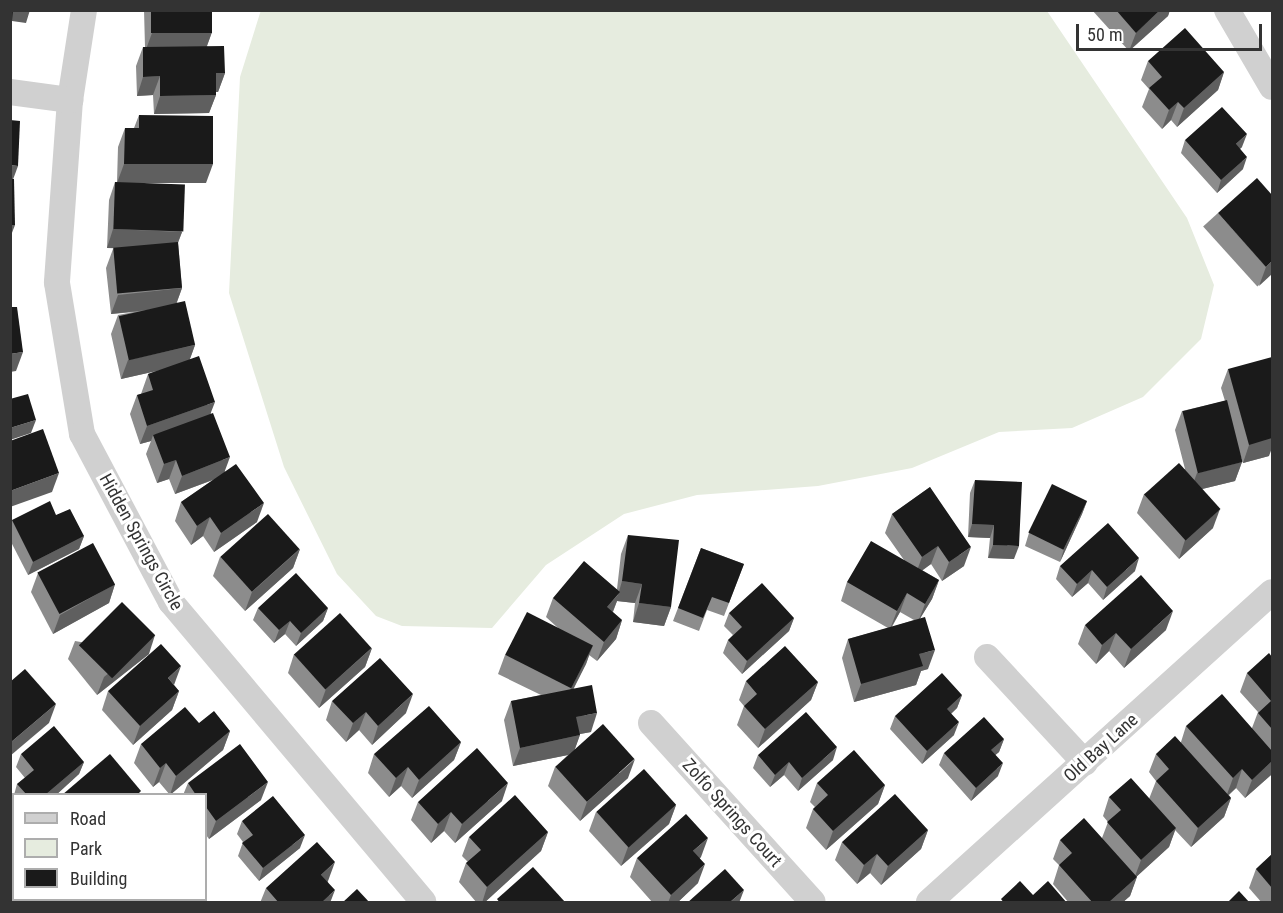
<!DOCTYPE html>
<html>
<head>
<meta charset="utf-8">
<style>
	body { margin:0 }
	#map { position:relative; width:1283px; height:913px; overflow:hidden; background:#fff; font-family:"Roboto Condensed",sans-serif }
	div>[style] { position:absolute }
	.green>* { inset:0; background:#e6ecdf }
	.minor>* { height:26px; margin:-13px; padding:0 13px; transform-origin:13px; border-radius:13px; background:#d0d0d0 }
	.wall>* { inset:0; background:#8c8c8c; transform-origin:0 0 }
	.shaded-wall>* { inset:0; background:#5f5f5f }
	.building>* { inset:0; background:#1a1a1a; transform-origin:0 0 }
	span { translate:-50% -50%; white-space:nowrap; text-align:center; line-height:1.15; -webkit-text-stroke:6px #fff; paint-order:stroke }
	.street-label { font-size:18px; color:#333 }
	.frame { position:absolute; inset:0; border:12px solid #333; pointer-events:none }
	.legend { position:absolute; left:12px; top:793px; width:195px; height:108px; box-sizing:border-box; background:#fff; border:2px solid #adadad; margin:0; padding:8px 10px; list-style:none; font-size:18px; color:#333 }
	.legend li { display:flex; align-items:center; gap:12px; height:30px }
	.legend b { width:30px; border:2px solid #adadad }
	.scale { position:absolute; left:1076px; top:24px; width:186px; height:27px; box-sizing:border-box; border:3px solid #333; border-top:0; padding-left:8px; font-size:18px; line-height:21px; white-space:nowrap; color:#333; -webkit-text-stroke:4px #fff; paint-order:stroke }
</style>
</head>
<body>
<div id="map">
	<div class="green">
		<i style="clip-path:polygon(261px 10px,1047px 11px,1187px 218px,1214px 285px,1201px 339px,1143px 397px,1072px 428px,999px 432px,912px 468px,818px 486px,697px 495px,624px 514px,546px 565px,492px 628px,402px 626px,376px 616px,337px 574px,284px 467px,229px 293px,240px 77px)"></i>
	</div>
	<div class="minor">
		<i style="left:84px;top:10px;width:91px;rotate:98.8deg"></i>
		<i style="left:70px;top:100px;width:183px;rotate:94.1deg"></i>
		<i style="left:57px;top:283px;width:153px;rotate:80.6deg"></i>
		<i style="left:82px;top:434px;width:190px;rotate:62.1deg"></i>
		<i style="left:171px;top:602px;width:392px;rotate:49.9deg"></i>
		<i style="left:1227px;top:10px;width:89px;rotate:59.7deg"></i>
		<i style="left:10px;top:92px;width:61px;rotate:7.6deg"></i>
		<i style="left:987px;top:657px;width:144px;rotate:47.2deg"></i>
		<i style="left:651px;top:723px;width:241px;rotate:47.9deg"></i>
		<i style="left:10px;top:866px;width:6px;rotate:45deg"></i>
		<i style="left:37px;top:900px;width:3px;rotate:45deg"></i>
		<i style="left:929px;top:902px;width:462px;rotate:-42.1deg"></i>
	</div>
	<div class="wall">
		<i style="clip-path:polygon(144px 10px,212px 10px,212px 32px,207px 46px,225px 73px,218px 92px,216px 92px,216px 95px,209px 113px,154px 114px,153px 95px,137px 96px,136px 66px,143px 47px,145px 47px)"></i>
		<i style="clip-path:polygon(1092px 10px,1170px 10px,1168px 16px,1129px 51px)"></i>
		<i style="clip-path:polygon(1148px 61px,1224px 72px,1218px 90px,1177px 127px,1171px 120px,1162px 129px,1142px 107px,1149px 89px,1141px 80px)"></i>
		<i style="clip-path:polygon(139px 115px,206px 183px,145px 183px,182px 232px,178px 243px,182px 288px,177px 302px,195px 345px,190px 359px,211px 414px,225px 472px,257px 522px,214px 552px,203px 536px,191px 545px,175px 521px,181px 502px,213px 480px,175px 494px,169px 479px,157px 483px,146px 454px,151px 441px,140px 444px,130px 414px,137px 395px,141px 394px,148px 374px,156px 371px,121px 379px,111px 334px,118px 315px,134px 312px,111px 314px,106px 268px,113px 249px,118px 248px,107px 248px,109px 200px,115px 182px,117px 182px,118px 147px,125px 128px,134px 128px)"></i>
		<i style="clip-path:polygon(1185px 140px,1242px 147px,1240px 149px,1243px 169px,1217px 193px,1181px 153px)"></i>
		<i style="left:1218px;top:213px;width:81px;height:20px;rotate:48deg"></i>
		<i style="clip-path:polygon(1228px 369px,1269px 456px,1243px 463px,1239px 451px,1242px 462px,1235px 481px,1202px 489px,1213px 528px,1179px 559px,1137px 513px,1144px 494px,1185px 469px,1175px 430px,1182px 411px,1225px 401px,1221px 388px)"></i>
		<i style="clip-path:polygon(975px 480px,1014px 559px,988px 558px,990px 538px,968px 537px,970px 493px)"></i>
		<i style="clip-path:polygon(evenodd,930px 487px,964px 566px,942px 581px,931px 564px,922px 570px,939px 580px,932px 599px,920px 618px,928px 669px,921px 671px,916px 685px,854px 702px,842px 658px,848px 639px,888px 628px,841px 601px,847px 582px,904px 560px,885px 533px,892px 514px,930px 487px,900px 612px,914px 620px,892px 627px,900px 612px)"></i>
		<i style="clip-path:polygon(1087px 501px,1082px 514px,1060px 562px,1025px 546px,1029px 533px)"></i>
		<i style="clip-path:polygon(56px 515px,84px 536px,79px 549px,28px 575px,10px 540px,10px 523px,12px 520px)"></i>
		<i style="clip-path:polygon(628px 535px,671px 607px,664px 626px,633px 622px,635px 603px,617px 601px,613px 612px,622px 620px,616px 639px,597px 661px,589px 655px,586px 664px,574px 688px,591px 732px,580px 734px,575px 749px,628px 778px,580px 821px,548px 786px,555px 767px,568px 755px,513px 766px,504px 720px,511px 701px,541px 695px,498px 674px,505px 655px,558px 628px,546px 617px,553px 598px,617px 589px,621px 554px)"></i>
		<i style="clip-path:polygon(701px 548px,744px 564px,724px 616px,707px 610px,699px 631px,673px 621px)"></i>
		<i style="clip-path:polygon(300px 549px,293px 568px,245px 611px,213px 576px,220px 557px)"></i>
		<i style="clip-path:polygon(1060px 566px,1135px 571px,1103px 600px,1088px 583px,1072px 597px,1056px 579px)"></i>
		<i style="clip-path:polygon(38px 573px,115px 584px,109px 603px,53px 634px,31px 592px)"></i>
		<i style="clip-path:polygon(258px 608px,328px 608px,323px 621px,296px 646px,285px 634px,274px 643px,253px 620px)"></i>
		<i style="clip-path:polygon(729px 613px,794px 618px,789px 631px,742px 674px,723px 653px,728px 640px,733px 635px,724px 626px)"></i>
		<i style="clip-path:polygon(1085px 625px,1166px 630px,1124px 668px,1109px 651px,1096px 664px,1078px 644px)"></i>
		<i style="clip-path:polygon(75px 641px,149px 654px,97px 695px,68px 659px)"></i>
		<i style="clip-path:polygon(372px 648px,365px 667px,319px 708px,288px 673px,294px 654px)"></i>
		<i style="clip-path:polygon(1272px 657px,1272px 770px,1271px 775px,1245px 798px,1236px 788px,1229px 795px,1231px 798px,1224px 817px,1191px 847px,1175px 830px,1169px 847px,1137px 876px,1130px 896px,1122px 903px,1069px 903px,1053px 884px,1059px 865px,1053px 859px,1060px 840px,1102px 838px,1108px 822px,1103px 816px,1109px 797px,1149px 799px,1156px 781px,1149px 772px,1156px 754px,1181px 742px,1186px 726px,1252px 728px,1258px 712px,1240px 692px,1247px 673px)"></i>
		<i style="clip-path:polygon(746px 681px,818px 682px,811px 700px,758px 748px,737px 725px,744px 706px,739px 700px)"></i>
		<i style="clip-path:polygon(174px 685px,179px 691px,172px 710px,133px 745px,102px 710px,108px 691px)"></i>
		<i style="clip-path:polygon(962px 695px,957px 708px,951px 714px,954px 735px,922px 764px,890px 729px,895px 716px)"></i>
		<i style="clip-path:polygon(332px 701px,406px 713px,372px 745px,359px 730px,346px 742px,326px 720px)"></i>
		<i style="clip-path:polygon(199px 723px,230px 731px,223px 750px,170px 795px,159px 782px,153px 787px,134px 763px,141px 744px)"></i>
		<i style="clip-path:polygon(1004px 739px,999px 752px,995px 755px,998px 776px,971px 801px,939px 765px,944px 753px)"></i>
		<i style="clip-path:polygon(461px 742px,454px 760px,412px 798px,401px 786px,389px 797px,368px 773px,374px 754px)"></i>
		<i style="clip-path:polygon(21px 754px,84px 762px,79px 774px,56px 795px,14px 795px,17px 784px,25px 778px,16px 767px)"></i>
		<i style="clip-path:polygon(758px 755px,833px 760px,798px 791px,784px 775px,770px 787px,753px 768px)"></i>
		<i style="clip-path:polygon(188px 783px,261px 800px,209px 839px,206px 835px,206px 795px,183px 795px)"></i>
		<i style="clip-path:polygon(817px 783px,885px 785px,878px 804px,826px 850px,806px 828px,813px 809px,815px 807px,810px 802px)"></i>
		<i style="clip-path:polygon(502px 801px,455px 843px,444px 831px,431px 843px,411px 820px,418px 802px)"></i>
		<i style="clip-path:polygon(676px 805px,669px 824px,621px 866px,589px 831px,596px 812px)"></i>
		<i style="clip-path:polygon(242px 821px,300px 848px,259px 881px,238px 856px,243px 842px,237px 834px)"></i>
		<i style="clip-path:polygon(928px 830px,921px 849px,881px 885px,870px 873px,857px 884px,835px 860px,842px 842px)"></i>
		<i style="clip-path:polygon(548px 832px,541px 851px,484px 903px,477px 903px,459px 882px,466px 863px,468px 862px,462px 856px,469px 837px)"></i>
		<i style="clip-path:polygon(1272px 854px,1272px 903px,1262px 903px,1249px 888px,1256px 869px)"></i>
		<i style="clip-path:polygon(701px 857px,700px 858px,698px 883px,677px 903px,653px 903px,630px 877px,637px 858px)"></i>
		<i style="clip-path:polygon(328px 881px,330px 903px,260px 903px,266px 888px)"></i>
		<i style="clip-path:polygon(95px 900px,122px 900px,118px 903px,98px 903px)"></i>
	</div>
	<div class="shaded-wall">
		<i style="clip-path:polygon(11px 10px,30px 10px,26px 23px,12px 21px,10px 25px)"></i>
		<i style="clip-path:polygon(1160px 10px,1170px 10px,1168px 16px,1129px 51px,1136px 33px)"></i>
		<i style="clip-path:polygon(212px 32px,205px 51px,145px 52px,152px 33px)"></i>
		<i style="clip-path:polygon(1224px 72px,1218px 90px,1177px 127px,1184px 108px)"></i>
		<i style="clip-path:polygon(216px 73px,225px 73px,218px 92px,209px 92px)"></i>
		<i style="clip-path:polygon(160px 76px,153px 95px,137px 96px,143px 77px)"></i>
		<i style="clip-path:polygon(216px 95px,209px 113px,154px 114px,160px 96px)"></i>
		<i style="clip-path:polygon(1178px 102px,1171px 120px,1162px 129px,1169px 110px)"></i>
		<i style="clip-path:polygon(1247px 134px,1242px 147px,1231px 157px,1236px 144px)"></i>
		<i style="clip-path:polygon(1247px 157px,1243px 169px,1217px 193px,1221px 180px)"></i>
		<i style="clip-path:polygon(124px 164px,213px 164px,206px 183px,117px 183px)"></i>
		<i style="clip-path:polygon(10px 165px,18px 166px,11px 185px,10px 185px)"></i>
		<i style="clip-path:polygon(10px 225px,15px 225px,10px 238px)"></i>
		<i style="clip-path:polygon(113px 229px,182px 232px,175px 250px,107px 248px)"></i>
		<i style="clip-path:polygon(1272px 261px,1272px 274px,1259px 286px,1266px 267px)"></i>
		<i style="clip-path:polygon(182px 288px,175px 307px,111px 314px,118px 295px)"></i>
		<i style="clip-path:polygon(195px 345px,188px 364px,121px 379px,128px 360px)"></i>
		<i style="clip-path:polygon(23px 352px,16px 371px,10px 372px,10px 354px)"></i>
		<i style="clip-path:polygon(215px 402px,208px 420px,153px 435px,151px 441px,140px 444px,147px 426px)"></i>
		<i style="clip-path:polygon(36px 420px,31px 433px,10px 440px,10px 428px)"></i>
		<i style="clip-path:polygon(1272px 425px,1272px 448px,1269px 456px,1243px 463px,1249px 445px)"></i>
		<i style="clip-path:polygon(230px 457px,223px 476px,175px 494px,182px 476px)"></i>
		<i style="clip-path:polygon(176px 460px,169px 479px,157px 483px,164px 464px)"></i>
		<i style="clip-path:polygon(1242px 462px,1235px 481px,1190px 492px,1197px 473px)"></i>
		<i style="clip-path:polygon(59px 473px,52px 492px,10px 507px,10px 491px)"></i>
		<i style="clip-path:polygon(1087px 501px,1082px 514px,1060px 562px,1064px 549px)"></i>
		<i style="clip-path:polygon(264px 503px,257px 522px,214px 552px,221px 533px)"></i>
		<i style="clip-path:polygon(1220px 509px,1213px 528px,1179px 559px,1185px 540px)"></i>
		<i style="clip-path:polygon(210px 517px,203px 536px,191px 545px,197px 526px)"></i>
		<i style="clip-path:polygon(972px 524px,994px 525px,990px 538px,968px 537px)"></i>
		<i style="clip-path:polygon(84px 536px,79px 549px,28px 575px,33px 562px)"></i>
		<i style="clip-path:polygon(993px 545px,1019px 546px,1014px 559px,988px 558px)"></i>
		<i style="clip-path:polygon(938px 546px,931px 564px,915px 576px,922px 557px)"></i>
		<i style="clip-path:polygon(971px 547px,964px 566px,942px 581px,949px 562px)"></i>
		<i style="clip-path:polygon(300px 549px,293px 568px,245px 611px,252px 592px)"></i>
		<i style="clip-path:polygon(1139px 558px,1135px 571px,1103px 600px,1107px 587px)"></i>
		<i style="clip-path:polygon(1092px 570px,1088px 583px,1072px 597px,1077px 584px)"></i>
		<i style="clip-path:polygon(939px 580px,932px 599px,918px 622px,925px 604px)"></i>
		<i style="clip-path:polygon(622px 581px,642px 584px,635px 603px,617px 601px,613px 611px,600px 626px,607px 607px,618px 595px)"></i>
		<i style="clip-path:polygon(115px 584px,109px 603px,53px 634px,60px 615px)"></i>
		<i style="clip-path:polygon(907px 593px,900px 612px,890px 629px,897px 611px)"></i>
		<i style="clip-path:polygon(639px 603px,671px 607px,664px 626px,633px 622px)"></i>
		<i style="clip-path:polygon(328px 608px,323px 621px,296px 646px,301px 633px)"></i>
		<i style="clip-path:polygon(1173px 611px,1166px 630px,1124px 668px,1131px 649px)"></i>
		<i style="clip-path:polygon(794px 618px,789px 631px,742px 674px,747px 661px)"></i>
		<i style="clip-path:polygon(622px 620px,616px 639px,597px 661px,604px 642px)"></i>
		<i style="clip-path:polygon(290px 621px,285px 634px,274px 643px,279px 630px)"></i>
		<i style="clip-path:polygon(1116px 633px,1109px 651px,1096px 664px,1102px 645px)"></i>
		<i style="clip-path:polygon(155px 635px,149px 654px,97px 695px,104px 677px)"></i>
		<i style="clip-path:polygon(593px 645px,586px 664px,564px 707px,571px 688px)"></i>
		<i style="clip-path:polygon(372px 648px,365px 667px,319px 708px,326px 689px)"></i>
		<i style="clip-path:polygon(935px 650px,928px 669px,921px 671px,916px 685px,854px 702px,861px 684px,919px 654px)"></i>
		<i style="clip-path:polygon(181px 666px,174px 685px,168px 678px)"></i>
		<i style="clip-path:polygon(818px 682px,811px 700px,758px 748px,765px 729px)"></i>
		<i style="clip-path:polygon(179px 691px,172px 710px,133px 745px,140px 726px)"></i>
		<i style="clip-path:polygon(413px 694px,406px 713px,372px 745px,378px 726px)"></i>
		<i style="clip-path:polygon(962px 695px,957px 708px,942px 722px,947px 709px)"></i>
		<i style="clip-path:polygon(56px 704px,49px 723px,10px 756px,10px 743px)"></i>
		<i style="clip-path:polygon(366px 712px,359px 730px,346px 742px,353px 723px)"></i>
		<i style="clip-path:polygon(597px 713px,591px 732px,569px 736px,576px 717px)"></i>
		<i style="clip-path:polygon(959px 722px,954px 735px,922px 764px,927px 751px)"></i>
		<i style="clip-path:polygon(230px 731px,223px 750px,170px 795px,176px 776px)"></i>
		<i style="clip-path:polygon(580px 735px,573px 754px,513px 766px,520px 748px)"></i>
		<i style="clip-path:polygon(1004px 739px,999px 752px,986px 763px,991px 750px)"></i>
		<i style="clip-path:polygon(461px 742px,454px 760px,412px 798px,419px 780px)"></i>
		<i style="clip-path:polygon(837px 747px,833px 760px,798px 791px,802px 778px)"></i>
		<i style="clip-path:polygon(635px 759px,628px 778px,580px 821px,587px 802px)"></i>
		<i style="clip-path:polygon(1272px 761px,1272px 770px,1271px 775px,1245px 798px,1252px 780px)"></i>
		<i style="clip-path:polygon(84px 762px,79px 774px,56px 795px,45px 795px)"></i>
		<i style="clip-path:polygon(789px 762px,784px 775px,770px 787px,775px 775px)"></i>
		<i style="clip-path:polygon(166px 763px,159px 782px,153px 787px,160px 768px)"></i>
		<i style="clip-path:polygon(1003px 763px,998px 776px,971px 801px,976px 788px)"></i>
		<i style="clip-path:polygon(408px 767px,401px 786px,389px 797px,396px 778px)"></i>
		<i style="clip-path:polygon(1242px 769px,1236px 788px,1226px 797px,1233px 778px)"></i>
		<i style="clip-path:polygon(268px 782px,261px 800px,209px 839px,216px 821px)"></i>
		<i style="clip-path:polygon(508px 783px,502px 801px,455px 843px,462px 824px)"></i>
		<i style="clip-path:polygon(885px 785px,878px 804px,826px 850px,833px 831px)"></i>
		<i style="clip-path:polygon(1231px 798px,1224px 817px,1191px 847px,1198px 828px)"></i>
		<i style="clip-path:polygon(676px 805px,669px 824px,621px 866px,628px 847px)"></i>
		<i style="clip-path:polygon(451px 812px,444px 831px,431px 843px,438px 824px)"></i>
		<i style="clip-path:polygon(1176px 828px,1169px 847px,1134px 879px,1141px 860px)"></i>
		<i style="clip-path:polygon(928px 830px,921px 849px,881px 885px,888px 866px)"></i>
		<i style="clip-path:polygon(548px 832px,541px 851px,484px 903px,482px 903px,487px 887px)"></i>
		<i style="clip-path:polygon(305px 835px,300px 848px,259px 881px,263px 868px)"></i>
		<i style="clip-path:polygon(708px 838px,701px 857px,687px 870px,693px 851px)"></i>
		<i style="clip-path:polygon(877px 854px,870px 873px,857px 884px,864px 865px)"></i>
		<i style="clip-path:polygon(335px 862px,328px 881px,314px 893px,321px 875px)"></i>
		<i style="clip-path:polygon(705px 864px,698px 883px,677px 903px,668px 903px,671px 895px)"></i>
		<i style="clip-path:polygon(1137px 877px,1130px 896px,1122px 903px,1108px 903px)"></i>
		<i style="clip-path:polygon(335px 890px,330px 903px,321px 903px)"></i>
		<i style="clip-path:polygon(744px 890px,739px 903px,729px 903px)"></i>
		<i style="clip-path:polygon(112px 900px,122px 900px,118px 903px,111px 903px)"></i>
	</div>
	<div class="building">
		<i style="clip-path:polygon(10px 10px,13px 10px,12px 21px,10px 20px)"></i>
		<i style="left:151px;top:10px;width:61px;height:23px"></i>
		<i style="clip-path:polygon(1116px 10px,1160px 10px,1136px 33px)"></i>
		<i style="clip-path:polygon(1185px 28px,1224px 72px,1184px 108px,1178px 102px,1169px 110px,1149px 88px,1162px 77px,1148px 61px)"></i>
		<i style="clip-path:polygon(224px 46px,225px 73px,216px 73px,216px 95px,160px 96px,160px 76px,143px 77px,143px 47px)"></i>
		<i style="clip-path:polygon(1222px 107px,1247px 134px,1236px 144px,1247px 157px,1221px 180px,1185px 140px)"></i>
		<i style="clip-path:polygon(139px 115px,213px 116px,213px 164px,124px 164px,125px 128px,139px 128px)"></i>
		<i style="clip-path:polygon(10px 120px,20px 121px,18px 166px,10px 165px)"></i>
		<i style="clip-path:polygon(1257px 178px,1272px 195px,1272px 261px,1266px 267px,1218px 213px)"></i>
		<i style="clip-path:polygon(10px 179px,14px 179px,15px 225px,10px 225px)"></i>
		<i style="left:115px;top:182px;width:70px;height:47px;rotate:2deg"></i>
		<i style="left:178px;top:242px;width:46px;height:65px;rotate:85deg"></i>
		<i style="clip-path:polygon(10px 268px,12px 297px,10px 297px)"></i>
		<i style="left:185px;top:301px;width:45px;height:68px;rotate:77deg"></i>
		<i style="clip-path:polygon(10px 307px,17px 307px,23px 352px,10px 354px)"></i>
		<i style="clip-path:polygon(199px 356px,215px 402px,147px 426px,137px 395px,153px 390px,148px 374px)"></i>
		<i style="clip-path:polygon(1272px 357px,1272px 438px,1249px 445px,1228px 369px)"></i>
		<i style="clip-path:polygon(28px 394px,36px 420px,10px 428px,10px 399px)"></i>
		<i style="left:1227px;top:400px;width:64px;height:46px;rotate:76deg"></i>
		<i style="clip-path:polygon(213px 413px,230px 457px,182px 476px,176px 460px,164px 464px,153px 435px)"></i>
		<i style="clip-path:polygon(43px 429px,59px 473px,10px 491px,10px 441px)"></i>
		<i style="left:1179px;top:463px;width:62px;height:47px;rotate:48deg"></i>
		<i style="clip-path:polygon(236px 464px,264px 503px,221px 533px,210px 517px,197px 526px,181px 502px)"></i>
		<i style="clip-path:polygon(975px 480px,1022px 482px,1019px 546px,993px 545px,994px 525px,972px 524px)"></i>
		<i style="left:1052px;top:484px;width:39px;height:54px;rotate:26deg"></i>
		<i style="clip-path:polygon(930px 487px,971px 547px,949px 562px,938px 546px,922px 557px,892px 514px)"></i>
		<i style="clip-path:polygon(50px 501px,56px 515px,70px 509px,84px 536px,33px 562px,12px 520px)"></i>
		<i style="left:268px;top:514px;width:47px;height:64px;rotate:48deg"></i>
		<i style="clip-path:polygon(1108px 523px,1139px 558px,1107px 587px,1092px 570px,1077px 584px,1060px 566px)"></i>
		<i style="clip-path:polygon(628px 535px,679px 540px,671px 607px,639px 603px,642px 584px,622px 581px)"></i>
		<i style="clip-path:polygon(871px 541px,939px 580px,925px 604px,907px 593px,897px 611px,847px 582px)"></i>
		<i style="left:93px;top:543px;width:47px;height:63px;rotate:62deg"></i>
		<i style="clip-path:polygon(701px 548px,744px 564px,729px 603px,712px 597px,703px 618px,678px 608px)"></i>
		<i style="clip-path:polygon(584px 561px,620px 592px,607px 607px,622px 620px,604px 642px,553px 598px)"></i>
		<i style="clip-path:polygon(296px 573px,328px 608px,301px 633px,290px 621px,279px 630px,258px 608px)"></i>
		<i style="clip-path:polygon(1141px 575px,1173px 611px,1131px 649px,1116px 633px,1102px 645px,1085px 625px)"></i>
		<i style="clip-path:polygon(762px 583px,794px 618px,747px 661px,728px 640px,742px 627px,729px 613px)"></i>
		<i style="left:122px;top:602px;width:47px;height:61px;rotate:45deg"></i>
		<i style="left:527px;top:612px;width:74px;height:48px;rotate:27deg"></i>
		<i style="left:340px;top:613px;width:47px;height:62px;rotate:48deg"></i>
		<i style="clip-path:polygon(925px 617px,935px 650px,919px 654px,923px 666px,861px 684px,848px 639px)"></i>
		<i style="clip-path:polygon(161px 644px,181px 666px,168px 678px,179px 691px,140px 726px,108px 691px)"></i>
		<i style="clip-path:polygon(785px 646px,818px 682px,765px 729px,744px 706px,757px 694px,746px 681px)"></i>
		<i style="clip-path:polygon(1269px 653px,1272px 657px,1272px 729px,1258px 713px,1271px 701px,1247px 673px)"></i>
		<i style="clip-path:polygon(380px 658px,413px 694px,378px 726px,366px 712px,353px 723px,332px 701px)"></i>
		<i style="clip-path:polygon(25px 669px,56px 704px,10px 743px,10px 682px)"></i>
		<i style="clip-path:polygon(942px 673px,962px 695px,947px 709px,959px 722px,927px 751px,895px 716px)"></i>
		<i style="clip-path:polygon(592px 685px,597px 713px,576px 717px,580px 735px,520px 748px,511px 701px)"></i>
		<i style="clip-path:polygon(1222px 694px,1272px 751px,1272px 761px,1252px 780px,1242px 769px,1233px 778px,1186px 726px)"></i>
		<i style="clip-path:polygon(429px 706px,461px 742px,419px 780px,408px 767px,396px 778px,374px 754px)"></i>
		<i style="clip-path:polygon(185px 707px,199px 723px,214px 711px,230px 731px,176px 776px,166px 763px,160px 768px,141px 744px)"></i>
		<i style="clip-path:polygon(806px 712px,837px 747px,802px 778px,789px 762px,775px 775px,758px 755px)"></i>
		<i style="clip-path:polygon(984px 717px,1004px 739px,991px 750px,1003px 763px,976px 788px,944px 753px)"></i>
		<i style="left:603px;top:724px;width:47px;height:64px;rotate:48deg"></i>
		<i style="clip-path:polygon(54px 726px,84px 762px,45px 795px,27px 795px,17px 784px,34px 770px,21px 754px)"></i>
		<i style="clip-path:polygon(1175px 736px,1231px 798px,1198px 828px,1156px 781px,1169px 769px,1156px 754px)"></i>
		<i style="clip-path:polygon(240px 744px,268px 782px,216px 821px,206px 807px,206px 795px,196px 795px,188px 783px)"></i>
		<i style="clip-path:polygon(477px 748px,508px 783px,462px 824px,451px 812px,438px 824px,418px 802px)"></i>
		<i style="clip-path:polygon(854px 750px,885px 785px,833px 831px,813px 809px,828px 795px,817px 783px)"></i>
		<i style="clip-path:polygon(110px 754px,141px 791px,137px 795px,62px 795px)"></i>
		<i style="left:644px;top:769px;width:48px;height:64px;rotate:48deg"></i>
		<i style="clip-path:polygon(1131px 778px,1176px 828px,1141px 860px,1107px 822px,1121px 810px,1109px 797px)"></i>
		<i style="clip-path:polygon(895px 794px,928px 830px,888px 866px,877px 854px,864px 865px,842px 842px)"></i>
		<i style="clip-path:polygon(515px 795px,548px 832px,487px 887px,466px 863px,481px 850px,469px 837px)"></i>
		<i style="clip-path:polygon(273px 796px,305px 835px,263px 868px,242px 843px,253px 835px,242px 821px)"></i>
		<i style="clip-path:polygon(686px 814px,708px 838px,693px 851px,705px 864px,671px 895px,637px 858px)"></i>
		<i style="clip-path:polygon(1084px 818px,1137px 877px,1108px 903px,1093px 903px,1059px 865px,1072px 853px,1060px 840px)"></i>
		<i style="clip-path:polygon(317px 842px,335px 862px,321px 875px,335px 890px,321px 903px,279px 903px,266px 888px)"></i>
		<i style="clip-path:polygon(1272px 854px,1272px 888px,1256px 869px)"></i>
		<i style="clip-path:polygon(533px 867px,565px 902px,564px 903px,500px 903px,497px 899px)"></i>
		<i style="clip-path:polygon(725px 869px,744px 890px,729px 903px,687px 903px)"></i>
		<i style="clip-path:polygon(1020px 881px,1033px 895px,1048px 881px,1067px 903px,1004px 903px,1001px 899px)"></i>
		<i style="clip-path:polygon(357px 889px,370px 903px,342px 903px)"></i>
		<i style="clip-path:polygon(1239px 891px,1250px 903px,1227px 903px)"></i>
		<i style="clip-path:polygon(132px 900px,194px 900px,196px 903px,132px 903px,130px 901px)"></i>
	</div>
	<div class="street-label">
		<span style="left:141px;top:542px;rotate:61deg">Hidden Springs Circle</span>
		<span style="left:1101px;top:748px;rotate:-42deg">Old Bay Lane</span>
		<span style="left:732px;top:813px;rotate:48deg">Zolfo Springs Court</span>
	</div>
	<div class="frame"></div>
	<ul class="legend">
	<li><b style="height:8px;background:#d0d0d0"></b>Road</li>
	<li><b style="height:16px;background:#e6ecdf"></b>Park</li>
	<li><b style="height:16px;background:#1a1a1a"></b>Building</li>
	</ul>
	<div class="scale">50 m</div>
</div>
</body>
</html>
